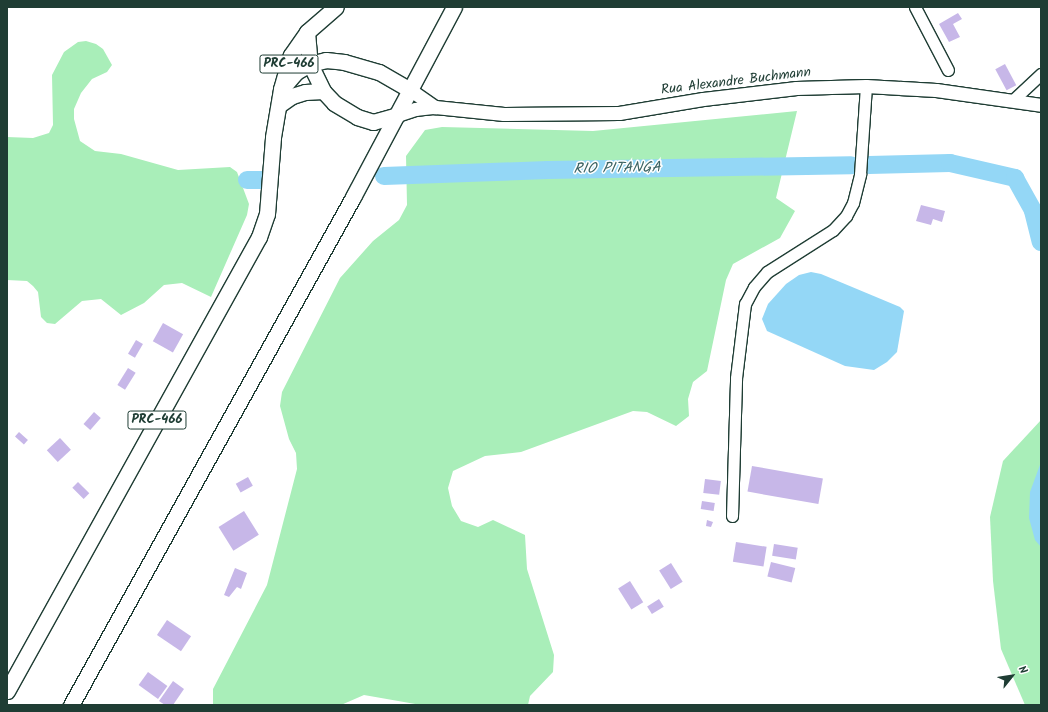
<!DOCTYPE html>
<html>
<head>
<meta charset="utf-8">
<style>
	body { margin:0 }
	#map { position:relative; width:1048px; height:712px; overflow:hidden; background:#fff; font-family:Kalam,sans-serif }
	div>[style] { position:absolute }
	.green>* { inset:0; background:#a9eeb9 }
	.water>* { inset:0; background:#94d7f6 }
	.river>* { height:18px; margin:-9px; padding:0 9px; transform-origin:9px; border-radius:9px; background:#94d7f6 }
	.building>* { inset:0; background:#c7b7e8; transform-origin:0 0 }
	.roads { filter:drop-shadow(1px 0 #1f3d34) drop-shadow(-1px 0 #1f3d34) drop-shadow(0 1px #1f3d34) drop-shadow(0 -1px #1f3d34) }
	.minor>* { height:11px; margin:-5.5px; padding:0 5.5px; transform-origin:5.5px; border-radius:5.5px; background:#fff }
	.major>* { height:13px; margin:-6.5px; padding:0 6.5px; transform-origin:6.5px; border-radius:6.5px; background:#fff }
	.highway>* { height:15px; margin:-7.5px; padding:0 7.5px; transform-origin:7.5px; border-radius:7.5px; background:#fff }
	span { translate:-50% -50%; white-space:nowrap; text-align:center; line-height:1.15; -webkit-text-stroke:3px #fff; paint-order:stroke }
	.shield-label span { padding:1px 3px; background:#fff; border:1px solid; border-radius:3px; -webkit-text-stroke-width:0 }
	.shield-label { font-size:13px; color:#1f3d34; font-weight:700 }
	.street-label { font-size:14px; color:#1f3d34 }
	.water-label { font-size:15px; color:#3c6464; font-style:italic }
	.frame { position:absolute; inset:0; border:8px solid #1f3d34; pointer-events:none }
	.north { position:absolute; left:992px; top:656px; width:40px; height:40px; -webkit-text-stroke:3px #fff; paint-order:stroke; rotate:60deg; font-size:11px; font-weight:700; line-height:16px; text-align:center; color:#1f3d34 }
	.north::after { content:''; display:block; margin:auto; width:14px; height:18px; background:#1f3d34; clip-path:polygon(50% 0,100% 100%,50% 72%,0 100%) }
</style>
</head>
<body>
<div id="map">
	<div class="green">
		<i style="clip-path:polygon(86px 41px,96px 44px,103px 49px,112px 65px,107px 72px,92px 79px,81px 93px,74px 109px,74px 119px,80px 141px,95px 151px,121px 154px,178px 170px,230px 167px,237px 172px,249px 204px,247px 215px,211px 297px,182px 283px,164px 285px,144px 303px,121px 315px,101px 299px,82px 301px,55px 324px,47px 323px,41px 317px,38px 292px,33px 286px,27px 281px,7px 280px,7px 137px,33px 138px,49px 133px,53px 125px,52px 75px,64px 52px,78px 42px)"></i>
		<i style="clip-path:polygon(797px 111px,776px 198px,795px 211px,780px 238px,733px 264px,726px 280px,707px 371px,693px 382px,688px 399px,689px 416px,676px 426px,647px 412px,633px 411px,521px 452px,485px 456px,453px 471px,448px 488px,452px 506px,461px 521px,478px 527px,493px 520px,525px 535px,527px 569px,554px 655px,553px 672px,530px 696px,528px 705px,421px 705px,364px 695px,341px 705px,213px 705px,213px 689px,267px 585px,297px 469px,296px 453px,289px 439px,280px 406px,282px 392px,340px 278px,373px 241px,399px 220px,407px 205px,406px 156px,425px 130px,442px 127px,593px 131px)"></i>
		<i style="clip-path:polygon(1041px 420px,1041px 705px,1025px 705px,1001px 649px,993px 581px,990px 517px,1003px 461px)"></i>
	</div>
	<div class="water">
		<i style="clip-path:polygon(811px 272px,821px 274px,900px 307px,904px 311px,897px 352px,887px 362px,874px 370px,845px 366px,767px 331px,762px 319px,768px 304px,786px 284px,799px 275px)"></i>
		<i style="clip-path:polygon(1041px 462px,1041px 547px,1035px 540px,1029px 518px,1030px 492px)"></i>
	</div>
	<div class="river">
		<i style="left:869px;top:165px;width:81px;rotate:-1.4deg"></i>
		<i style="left:950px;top:163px;width:67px;rotate:13deg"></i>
		<i style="left:1015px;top:178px;width:38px;rotate:61deg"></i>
		<i style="left:1033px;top:211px;width:32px;rotate:76deg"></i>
		<i style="left:384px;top:176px;width:164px;rotate:-2.1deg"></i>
		<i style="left:548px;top:170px;width:303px;rotate:-0.9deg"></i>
		<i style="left:247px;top:180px;width:15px"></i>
	</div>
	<div class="building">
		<i style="clip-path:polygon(958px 13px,962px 19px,953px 24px,960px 37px,949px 42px,939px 24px)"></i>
		<i style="left:1005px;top:64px;width:24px;height:11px;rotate:62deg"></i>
		<i style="clip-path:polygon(921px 205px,945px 211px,942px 222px,933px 219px,931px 225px,916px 221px)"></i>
		<i style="left:163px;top:323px;width:23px;height:21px;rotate:29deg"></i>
		<i style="left:136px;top:340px;width:8px;height:16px;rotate:30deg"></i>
		<i style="left:128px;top:368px;width:9px;height:20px;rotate:32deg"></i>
		<i style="left:94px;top:412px;width:9px;height:16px;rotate:41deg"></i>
		<i style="left:19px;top:432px;width:12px;height:6px;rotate:42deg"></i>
		<i style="left:60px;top:438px;width:16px;height:18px;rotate:47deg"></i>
		<i style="left:752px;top:466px;width:72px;height:26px;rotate:10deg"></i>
		<i style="left:248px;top:477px;width:10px;height:14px;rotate:61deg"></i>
		<i style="left:705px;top:479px;width:16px;height:14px;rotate:7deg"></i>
		<i style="left:78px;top:482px;width:16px;height:8px;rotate:45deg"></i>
		<i style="left:702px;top:501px;width:13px;height:8px;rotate:9deg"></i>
		<i style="left:244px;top:511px;width:28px;height:30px;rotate:58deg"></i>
		<i style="clip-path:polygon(707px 520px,713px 522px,711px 527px,706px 526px)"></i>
		<i style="left:736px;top:542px;width:31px;height:20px;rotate:9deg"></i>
		<i style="left:774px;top:544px;width:24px;height:12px;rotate:9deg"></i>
		<i style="left:771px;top:562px;width:25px;height:15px;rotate:14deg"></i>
		<i style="left:671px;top:563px;width:22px;height:14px;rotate:58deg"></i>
		<i style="clip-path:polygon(235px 568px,247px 573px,241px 589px,237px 587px,229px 597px,224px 595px)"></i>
		<i style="left:630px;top:581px;width:25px;height:14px;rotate:58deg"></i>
		<i style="left:659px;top:599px;width:9px;height:14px;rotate:58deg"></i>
		<i style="left:167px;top:620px;width:29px;height:18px;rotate:34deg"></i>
		<i style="left:148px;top:672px;width:24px;height:16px;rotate:36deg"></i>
		<i style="clip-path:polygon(173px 681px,184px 689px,173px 705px,165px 705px,159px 701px)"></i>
	</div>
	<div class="roads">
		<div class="minor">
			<i style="left:915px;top:7px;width:71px;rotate:62.4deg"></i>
			<i style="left:1013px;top:100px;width:38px;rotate:-43deg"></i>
			<i style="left:732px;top:516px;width:138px;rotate:-88.3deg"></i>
			<i style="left:736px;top:378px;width:75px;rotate:-83.1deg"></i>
			<i style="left:745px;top:304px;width:19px;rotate:-62deg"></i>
			<i style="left:754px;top:287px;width:20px;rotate:-49deg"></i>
			<i style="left:767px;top:272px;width:78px;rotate:-32.5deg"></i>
			<i style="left:833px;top:230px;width:19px;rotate:-47deg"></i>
			<i style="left:846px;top:216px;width:15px;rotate:-62deg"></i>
			<i style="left:853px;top:203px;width:30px;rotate:-76deg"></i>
			<i style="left:860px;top:174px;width:88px;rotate:-86.1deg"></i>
		</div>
		<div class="major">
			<i style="left:409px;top:89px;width:32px;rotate:35deg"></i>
			<i style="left:397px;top:115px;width:19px;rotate:-18deg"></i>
			<i style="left:415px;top:109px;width:20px;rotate:-6deg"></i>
			<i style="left:435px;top:107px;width:69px;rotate:5.8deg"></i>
			<i style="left:504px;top:114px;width:115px;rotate:-0.5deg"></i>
			<i style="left:619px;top:113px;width:85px;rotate:-9.5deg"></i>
			<i style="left:703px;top:99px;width:94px;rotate:-6.7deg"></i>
			<i style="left:796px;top:88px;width:70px;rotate:-1.6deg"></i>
			<i style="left:866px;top:86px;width:70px;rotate:3.3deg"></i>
			<i style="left:936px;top:90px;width:106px;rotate:8.1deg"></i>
		</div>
		<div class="highway">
			<i style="left:307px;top:32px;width:32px;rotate:85deg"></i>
			<i style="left:310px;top:64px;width:30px;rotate:64deg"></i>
			<i style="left:323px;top:91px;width:16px;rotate:47deg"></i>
			<i style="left:334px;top:103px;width:27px;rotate:31deg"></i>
			<i style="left:357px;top:117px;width:17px;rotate:17deg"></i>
			<i style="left:373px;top:122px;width:25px;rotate:-16deg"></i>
			<i style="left:284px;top:86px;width:18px;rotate:-49deg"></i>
			<i style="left:296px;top:72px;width:16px;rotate:-30deg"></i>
			<i style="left:310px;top:64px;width:16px;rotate:-14deg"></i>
			<i style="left:326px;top:60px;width:18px;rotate:6deg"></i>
			<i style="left:344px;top:62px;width:36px;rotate:16deg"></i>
			<i style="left:379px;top:72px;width:34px;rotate:30deg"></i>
			<i style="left:279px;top:105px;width:16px;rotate:-35deg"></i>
			<i style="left:292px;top:96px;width:14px;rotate:-17deg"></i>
			<i style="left:305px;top:92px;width:18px;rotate:-3deg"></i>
			<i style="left:7px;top:691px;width:519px;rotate:-60.97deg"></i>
			<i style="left:259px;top:237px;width:24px;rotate:-71deg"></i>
			<i style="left:267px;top:214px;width:77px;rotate:-85.5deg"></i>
			<i style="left:273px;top:137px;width:49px;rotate:-80.5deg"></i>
			<i style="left:281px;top:89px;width:35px;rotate:-74deg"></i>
			<i style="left:291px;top:55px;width:28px;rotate:-55deg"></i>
			<i style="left:307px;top:32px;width:38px;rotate:-41deg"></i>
			<i style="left:71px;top:705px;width:581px;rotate:-60.96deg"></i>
			<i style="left:353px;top:197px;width:215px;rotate:-62deg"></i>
		</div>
	</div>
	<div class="shield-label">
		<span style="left:289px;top:64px">PRC-466</span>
		<span style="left:157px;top:420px">PRC-466</span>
	</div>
	<div class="street-label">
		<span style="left:736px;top:81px;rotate:-7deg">Rua Alexandre Buchmann</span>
	</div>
	<div class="water-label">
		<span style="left:617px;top:169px;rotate:-1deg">RIO PITANGA</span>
	</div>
	<div class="frame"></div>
	<div class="north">N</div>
</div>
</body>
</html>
